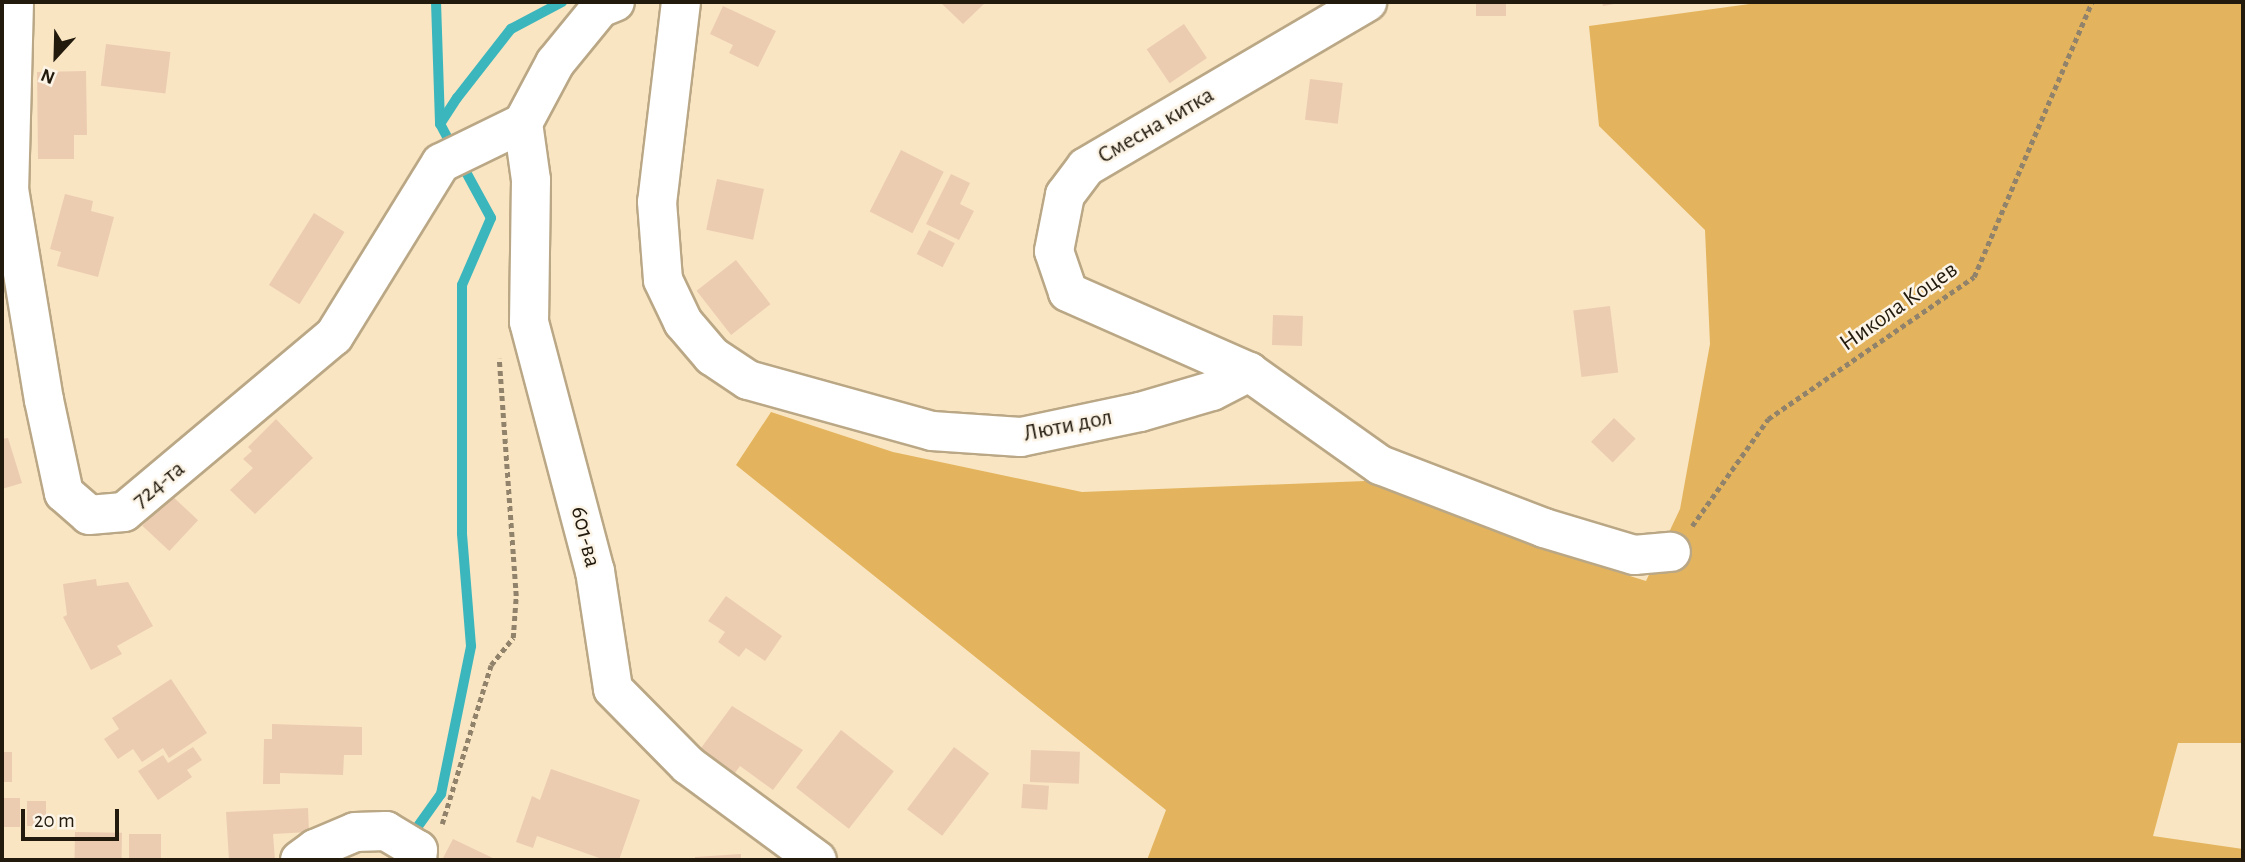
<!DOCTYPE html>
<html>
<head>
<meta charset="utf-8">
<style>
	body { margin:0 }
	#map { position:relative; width:2245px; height:862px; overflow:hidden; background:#f9e5c2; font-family:"Alegreya Sans",sans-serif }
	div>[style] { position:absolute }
	.green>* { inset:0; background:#e3b45d }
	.stream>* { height:10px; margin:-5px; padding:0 5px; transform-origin:5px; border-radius:5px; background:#3bb6bd }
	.building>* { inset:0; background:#ecccb1; transform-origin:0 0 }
	.path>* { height:4.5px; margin-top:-2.25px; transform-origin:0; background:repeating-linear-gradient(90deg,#91836b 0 5px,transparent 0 8.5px) }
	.roads { filter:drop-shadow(2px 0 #baa785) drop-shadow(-2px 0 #baa785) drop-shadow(0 2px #baa785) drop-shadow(0 -2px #baa785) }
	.minor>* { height:38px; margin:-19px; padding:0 19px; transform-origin:19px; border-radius:19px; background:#fff }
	span { translate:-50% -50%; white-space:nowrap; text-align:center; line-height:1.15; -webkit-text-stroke:5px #fcf4e6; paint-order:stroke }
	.street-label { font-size:24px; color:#221a0d }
	.frame { position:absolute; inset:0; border:4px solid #221a0d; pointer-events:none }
	.north { position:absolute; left:21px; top:21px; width:70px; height:70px; -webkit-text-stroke:5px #fcf4e6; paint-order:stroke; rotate:202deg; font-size:19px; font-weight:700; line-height:28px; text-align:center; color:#221a0d }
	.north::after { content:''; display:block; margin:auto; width:24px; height:32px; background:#221a0d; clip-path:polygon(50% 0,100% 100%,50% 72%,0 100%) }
	.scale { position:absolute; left:21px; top:809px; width:98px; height:32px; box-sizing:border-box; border:4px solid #221a0d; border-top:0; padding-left:9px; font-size:21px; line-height:24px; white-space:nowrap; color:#221a0d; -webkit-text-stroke:5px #fcf4e6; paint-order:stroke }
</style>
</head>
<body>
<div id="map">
	<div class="green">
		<i style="clip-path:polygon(1764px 2px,2243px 2px,2243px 743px,2178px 743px,2153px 836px,2243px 849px,2243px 860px,1147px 860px,1166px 810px,736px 465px,771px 412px,893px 452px,1082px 492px,1365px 481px,1540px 548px,1646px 581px,1680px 509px,1710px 344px,1705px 230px,1599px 126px,1589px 26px)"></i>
	</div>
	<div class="stream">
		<i style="left:436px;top:2px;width:122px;rotate:88.1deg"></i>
		<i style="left:454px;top:150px;width:30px;rotate:-118deg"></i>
		<i style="left:440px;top:124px;width:31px;rotate:-57deg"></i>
		<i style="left:457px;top:98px;width:88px;rotate:-52deg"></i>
		<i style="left:511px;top:29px;width:58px;rotate:-27.9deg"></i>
		<i style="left:411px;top:836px;width:52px;rotate:-54.5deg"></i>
		<i style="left:441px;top:794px;width:151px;rotate:-78.5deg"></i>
		<i style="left:471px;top:646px;width:113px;rotate:-94.6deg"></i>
		<i style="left:462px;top:533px;width:248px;rotate:-90deg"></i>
		<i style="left:462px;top:285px;width:73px;rotate:-66.6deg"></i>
		<i style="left:491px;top:218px;width:63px;rotate:-118.6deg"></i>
	</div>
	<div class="building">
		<i style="clip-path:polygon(940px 2px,986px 2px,963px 24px)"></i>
		<i style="left:1476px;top:2px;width:30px;height:14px"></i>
		<i style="clip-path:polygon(1602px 2px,1620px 2px,1620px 3px,1603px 6px)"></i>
		<i style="clip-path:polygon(723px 6px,776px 31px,758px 67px,729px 53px,733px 45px,710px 34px)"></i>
		<i style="left:1184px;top:24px;width:41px;height:45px;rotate:56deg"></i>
		<i style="left:106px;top:44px;width:65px;height:42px;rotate:7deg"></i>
		<i style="clip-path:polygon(86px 71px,87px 135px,74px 135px,74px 159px,38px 159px,37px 72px)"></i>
		<i style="left:1310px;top:79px;width:33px;height:41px;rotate:7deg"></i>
		<i style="left:901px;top:150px;width:48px;height:69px;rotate:27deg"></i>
		<i style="clip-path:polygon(951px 174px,970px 183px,960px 204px,974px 211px,959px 240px,926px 224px)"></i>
		<i style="left:717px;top:179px;width:48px;height:52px;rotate:12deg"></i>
		<i style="clip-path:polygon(65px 194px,93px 201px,91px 211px,114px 217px,98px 277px,57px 266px,61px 252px,50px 249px)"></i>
		<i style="left:314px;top:213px;width:36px;height:85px;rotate:32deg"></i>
		<i style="left:929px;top:230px;width:29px;height:27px;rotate:27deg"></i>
		<i style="left:736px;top:260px;width:56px;height:50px;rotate:52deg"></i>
		<i style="left:1610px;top:306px;width:67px;height:37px;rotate:83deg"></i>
		<i style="left:1273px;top:315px;width:30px;height:30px;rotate:2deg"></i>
		<i style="left:1614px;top:418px;width:30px;height:33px;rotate:44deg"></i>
		<i style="clip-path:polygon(276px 419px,313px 458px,255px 514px,230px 490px,253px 468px,243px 459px,252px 451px,248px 447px)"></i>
		<i style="clip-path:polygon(8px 438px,22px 483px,2px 489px,2px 439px)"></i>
		<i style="left:171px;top:495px;width:37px;height:42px;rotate:43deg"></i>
		<i style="clip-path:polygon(96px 579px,97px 586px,128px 582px,153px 626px,117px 646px,122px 654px,91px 670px,63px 617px,67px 615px,63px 584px)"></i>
		<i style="clip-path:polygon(726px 596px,782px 636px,765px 661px,746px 648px,739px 657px,718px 642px,725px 632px,708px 621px)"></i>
		<i style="clip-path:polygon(171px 679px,207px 733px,169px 758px,163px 748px,142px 762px,133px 749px,118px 759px,104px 739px,119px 729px,112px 718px)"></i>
		<i style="clip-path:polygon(732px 706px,803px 750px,773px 790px,740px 766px,735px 773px,701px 748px)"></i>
		<i style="clip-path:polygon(272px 724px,362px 727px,362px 755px,344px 755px,343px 775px,280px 773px,280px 784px,263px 784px,264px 739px,272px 739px)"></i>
		<i style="left:841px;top:730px;width:67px;height:73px;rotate:38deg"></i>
		<i style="clip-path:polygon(193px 747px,202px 760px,187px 770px,192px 777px,158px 800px,138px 771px,163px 755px,168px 763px)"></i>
		<i style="left:954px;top:747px;width:44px;height:78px;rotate:37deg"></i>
		<i style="left:1031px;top:750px;width:49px;height:32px;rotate:2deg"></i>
		<i style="left:2px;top:752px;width:10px;height:30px"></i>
		<i style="clip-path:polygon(551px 769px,640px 800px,619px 860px,605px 860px,537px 836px,533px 848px,516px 842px,532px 796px,540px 800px)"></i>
		<i style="left:1023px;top:784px;width:26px;height:24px;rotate:4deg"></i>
		<i style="left:2px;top:798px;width:18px;height:29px"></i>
		<i style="left:27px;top:801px;width:19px;height:25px"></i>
		<i style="clip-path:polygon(308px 808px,309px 832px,273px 834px,275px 860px,229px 860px,226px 812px)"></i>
		<i style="left:75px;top:832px;width:47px;height:28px;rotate:1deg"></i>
		<i style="left:129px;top:834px;width:32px;height:26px"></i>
		<i style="clip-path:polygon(453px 839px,497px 860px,442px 860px)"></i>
		<i style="clip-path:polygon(741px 854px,741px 860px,695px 860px,695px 857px)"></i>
	</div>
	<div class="path">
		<i style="left:1692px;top:526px;width:131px;rotate:-54.6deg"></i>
		<i style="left:1768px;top:419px;width:250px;rotate:-34.6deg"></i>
		<i style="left:1974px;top:277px;width:299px;rotate:-66.8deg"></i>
		<i style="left:442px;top:824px;width:166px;rotate:-72.9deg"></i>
		<i style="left:491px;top:665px;width:35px;rotate:-51deg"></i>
		<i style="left:513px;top:638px;width:42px;rotate:-85.9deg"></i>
		<i style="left:516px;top:596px;width:238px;rotate:-94.1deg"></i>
	</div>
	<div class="roads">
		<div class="minor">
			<i style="left:14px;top:2px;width:187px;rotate:91.5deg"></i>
			<i style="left:9px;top:189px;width:214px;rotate:80.6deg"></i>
			<i style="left:44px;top:400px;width:95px;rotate:77.9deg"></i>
			<i style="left:64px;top:493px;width:33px;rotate:41deg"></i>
			<i style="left:89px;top:515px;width:35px;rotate:-5deg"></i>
			<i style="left:124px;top:512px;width:274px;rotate:-40deg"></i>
			<i style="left:334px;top:336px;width:203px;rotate:-58.3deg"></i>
			<i style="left:441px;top:163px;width:91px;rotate:-26deg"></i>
			<i style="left:681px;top:2px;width:201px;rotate:96.8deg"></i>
			<i style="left:657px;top:202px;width:78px;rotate:85.6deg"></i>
			<i style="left:663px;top:280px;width:47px;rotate:64.5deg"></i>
			<i style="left:683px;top:322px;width:45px;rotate:49.5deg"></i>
			<i style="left:712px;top:356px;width:43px;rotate:33.7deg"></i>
			<i style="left:748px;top:380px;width:191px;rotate:15.5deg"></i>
			<i style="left:932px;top:431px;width:89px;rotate:3.9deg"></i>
			<i style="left:1021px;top:437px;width:122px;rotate:-11.9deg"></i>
			<i style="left:1140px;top:412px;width:75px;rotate:-16.3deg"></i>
			<i style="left:1212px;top:391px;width:42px;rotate:-27.2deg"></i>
			<i style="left:1249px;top:372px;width:161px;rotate:35.4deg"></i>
			<i style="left:1380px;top:465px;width:176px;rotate:21deg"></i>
			<i style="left:1544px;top:528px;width:94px;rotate:16.7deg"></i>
			<i style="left:1634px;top:555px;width:37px;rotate:-5deg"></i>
			<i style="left:523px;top:123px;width:58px;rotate:82deg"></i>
			<i style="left:531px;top:180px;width:142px;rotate:90.8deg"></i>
			<i style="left:529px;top:322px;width:258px;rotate:75.2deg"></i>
			<i style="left:595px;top:571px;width:119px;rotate:81.3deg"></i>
			<i style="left:613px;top:689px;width:107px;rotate:45.4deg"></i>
			<i style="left:688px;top:765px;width:160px;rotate:36.4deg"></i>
			<i style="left:523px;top:123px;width:68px;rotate:-61.9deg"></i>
			<i style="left:555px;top:63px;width:71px;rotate:-50.7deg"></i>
			<i style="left:600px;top:8px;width:16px;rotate:-22deg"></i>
			<i style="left:1249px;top:372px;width:198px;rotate:-156.2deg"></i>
			<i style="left:1068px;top:292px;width:43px;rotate:-108.9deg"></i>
			<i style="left:1054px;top:251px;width:57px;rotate:-78.9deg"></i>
			<i style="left:1065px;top:195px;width:35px;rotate:-53deg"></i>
			<i style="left:1086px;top:167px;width:326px;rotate:-30.4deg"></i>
			<i style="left:300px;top:860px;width:19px;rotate:-36deg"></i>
			<i style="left:315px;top:849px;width:43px;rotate:-23deg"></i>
			<i style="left:355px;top:832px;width:31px;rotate:-2deg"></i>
			<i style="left:386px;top:831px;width:37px;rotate:31deg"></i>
			<i style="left:418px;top:850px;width:10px;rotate:96deg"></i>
		</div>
	</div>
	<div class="street-label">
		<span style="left:1156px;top:126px;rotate:-30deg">Смесна китка</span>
		<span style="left:1899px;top:307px;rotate:-35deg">Никола Коцев</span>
		<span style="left:1068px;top:426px;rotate:-11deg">Люти дол</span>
		<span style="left:159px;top:485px;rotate:-39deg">724-та</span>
		<span style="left:585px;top:537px;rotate:76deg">601-ва</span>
	</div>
	<div class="frame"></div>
	<div class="north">N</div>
	<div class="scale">20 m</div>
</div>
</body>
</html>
